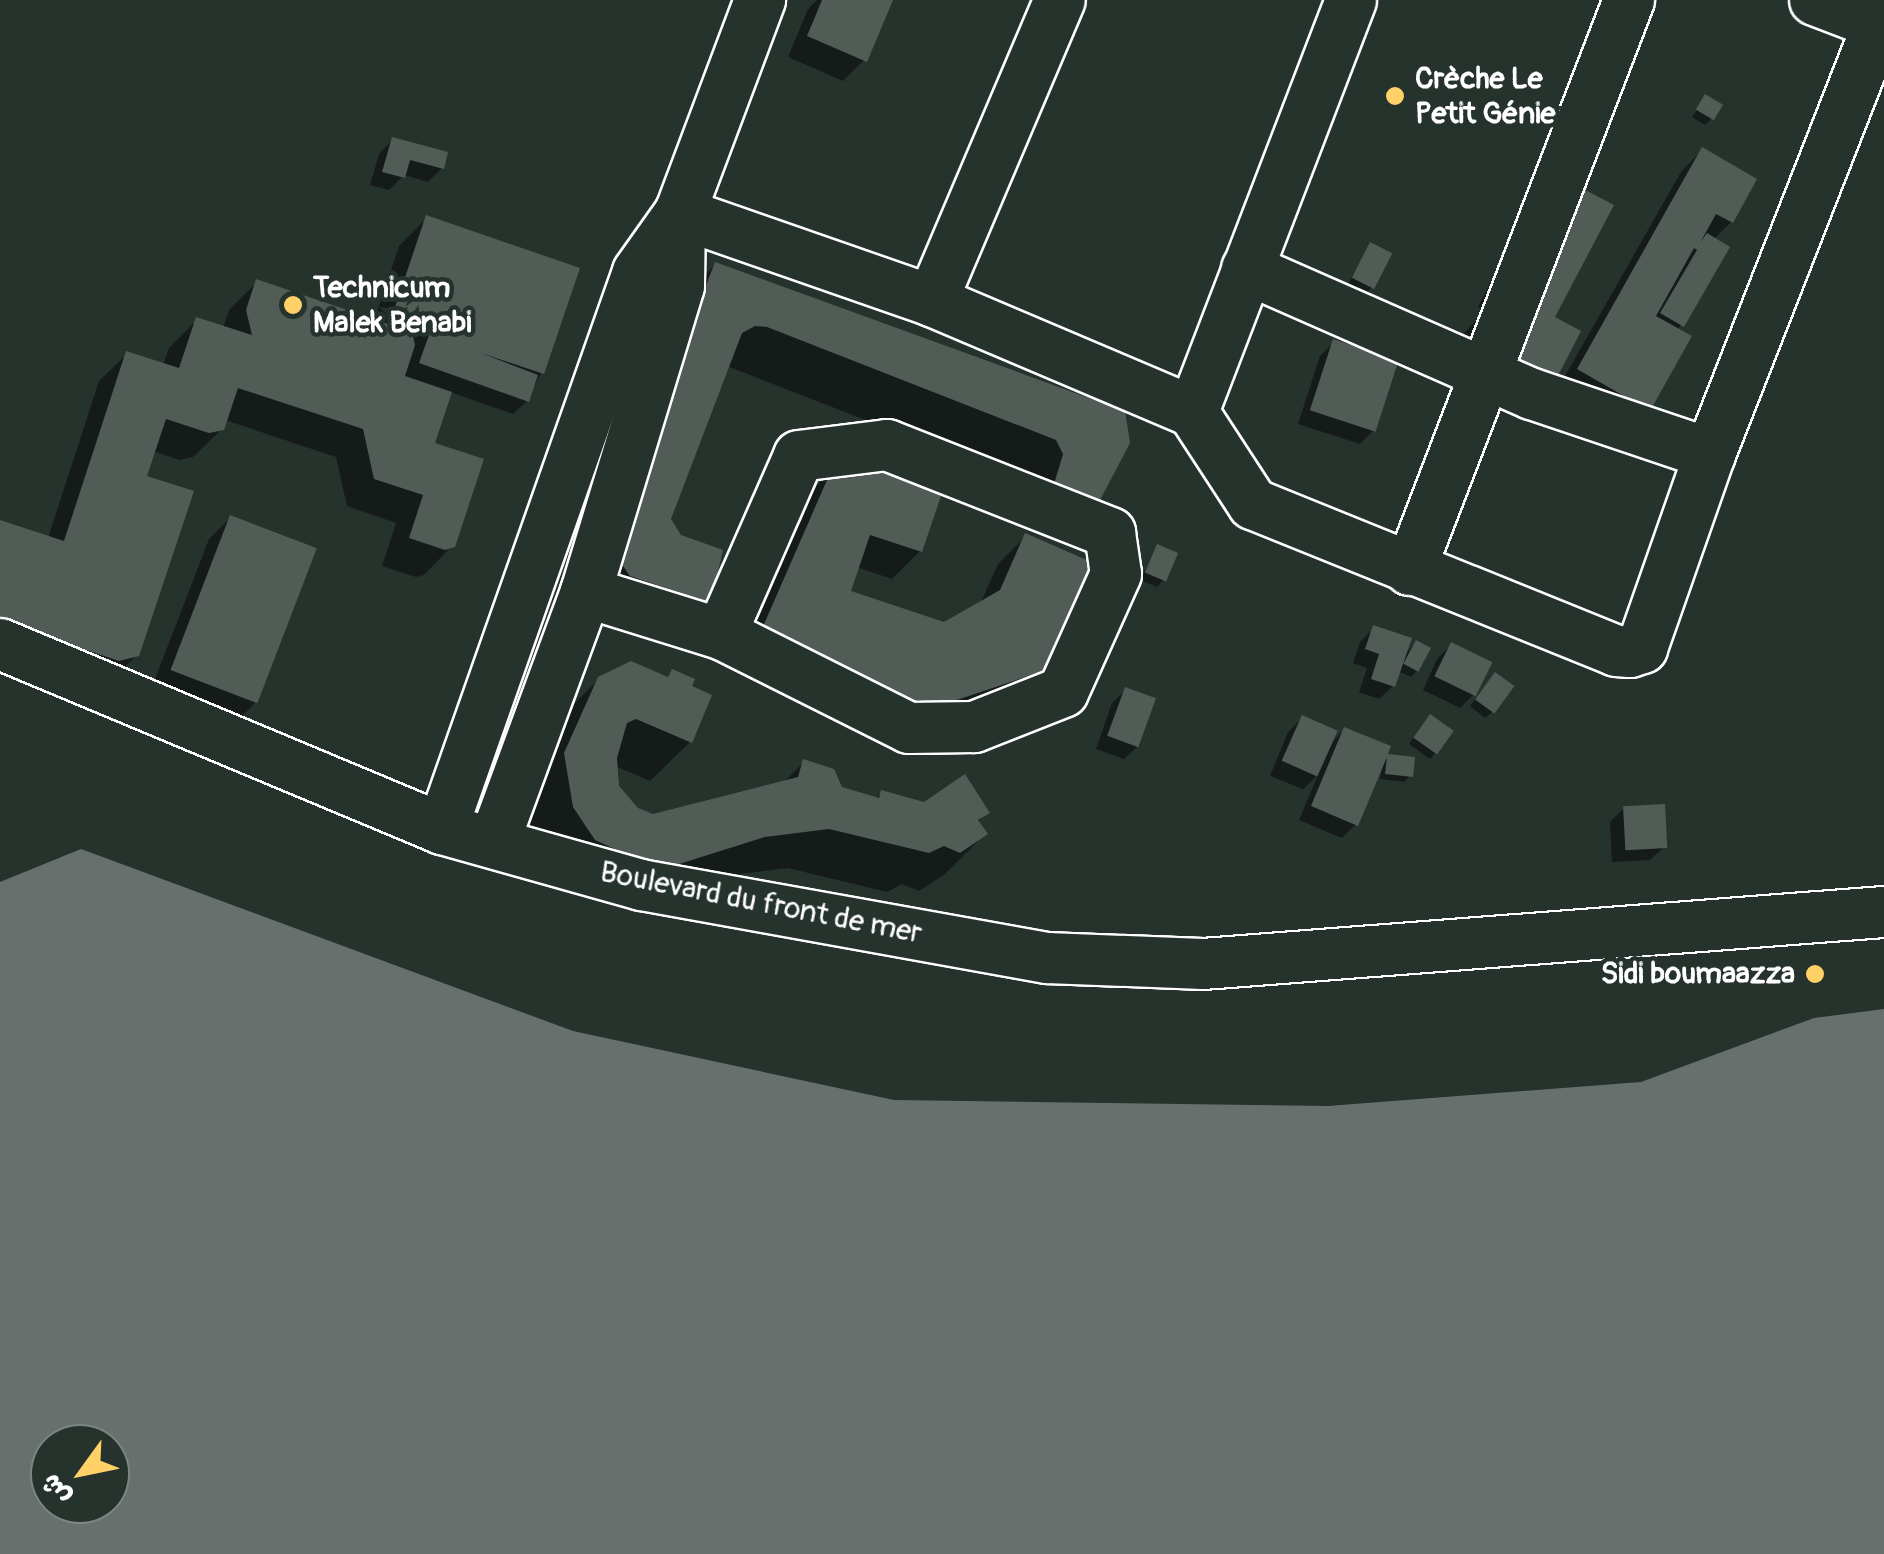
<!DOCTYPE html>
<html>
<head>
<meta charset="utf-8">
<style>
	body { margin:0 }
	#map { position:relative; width:1884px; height:1554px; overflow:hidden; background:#26332d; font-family:Pangolin,"Playpen Sans Arabic",sans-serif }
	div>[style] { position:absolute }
	.water>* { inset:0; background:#67706c }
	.shadow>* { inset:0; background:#0007 }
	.building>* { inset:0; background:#515c57; transform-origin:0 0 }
	.roads { filter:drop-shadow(2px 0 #fff) drop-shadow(-2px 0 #fff) drop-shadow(0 2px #fff) drop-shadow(0 -2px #fff) }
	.minor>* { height:50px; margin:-25px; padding:0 25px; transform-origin:25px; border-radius:25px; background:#26332d }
	.dots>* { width:28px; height:28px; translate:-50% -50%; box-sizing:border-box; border:5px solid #26332d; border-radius:50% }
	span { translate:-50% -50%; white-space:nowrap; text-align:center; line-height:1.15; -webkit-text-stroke:9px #26332d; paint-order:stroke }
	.poi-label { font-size:30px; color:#fff; font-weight:700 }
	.left { translate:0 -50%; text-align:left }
	.right { translate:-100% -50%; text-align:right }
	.street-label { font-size:30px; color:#fff }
	.north { position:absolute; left:30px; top:1424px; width:100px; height:100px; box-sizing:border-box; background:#26332d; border:2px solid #7d8581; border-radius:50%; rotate:237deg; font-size:28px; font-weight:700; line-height:40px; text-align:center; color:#fff }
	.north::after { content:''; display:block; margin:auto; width:35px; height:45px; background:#ffd166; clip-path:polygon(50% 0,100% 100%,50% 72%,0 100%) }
</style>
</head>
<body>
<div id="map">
	<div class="water">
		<i style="clip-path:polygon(evenodd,81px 849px,573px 1031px,894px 1100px,1328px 1106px,1641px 1082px,1814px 1018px,1884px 1009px,1884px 1554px,0 1554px,0 882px,81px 849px,50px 1444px,110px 1444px,110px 1504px,50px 1504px,50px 1444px)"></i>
	</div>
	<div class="shadow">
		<i style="clip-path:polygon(817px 0,890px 0,864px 60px,843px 81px,788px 57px,808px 9px)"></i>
		<i style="clip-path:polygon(1706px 97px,1711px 119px,1705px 125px,1692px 117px)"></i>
		<i style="clip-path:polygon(392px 140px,442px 168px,428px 182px,404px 175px,389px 190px,370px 185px,379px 154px)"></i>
		<i style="clip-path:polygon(1702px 150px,1754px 180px,1731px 222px,1713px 240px,1648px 409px,1557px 390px,1681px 172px)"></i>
		<i style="clip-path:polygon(1534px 198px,1610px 206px,1448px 363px,1465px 332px,1486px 311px,1478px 307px)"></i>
		<i style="clip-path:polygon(427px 218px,541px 373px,527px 401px,513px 414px,450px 392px,432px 445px,452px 546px,424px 575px,416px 577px,382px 566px,396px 523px,347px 506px,336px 457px,225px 420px,222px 429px,193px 457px,179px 460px,153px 451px,144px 478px,137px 655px,108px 683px,0 658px,0 522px,48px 538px,99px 381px,127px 354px,163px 365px,169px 348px,197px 320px,223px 328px,229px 310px,257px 282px,374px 321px,399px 246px)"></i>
		<i style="clip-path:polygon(1370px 245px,1372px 287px,1366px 293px,1348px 284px)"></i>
		<i style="clip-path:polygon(716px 264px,1123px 413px,1097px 500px,1057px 540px,1016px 524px,1024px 496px,1017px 479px,727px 366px,668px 519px,708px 602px,669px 642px,591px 615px,676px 304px)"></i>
		<i style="clip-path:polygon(1334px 342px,1374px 430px,1360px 444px,1298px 424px,1320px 356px)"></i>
		<i style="clip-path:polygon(836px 467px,920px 551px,892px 579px,856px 567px,848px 593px,945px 625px,980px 604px,998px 564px,1026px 536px,1050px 666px,1021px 695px,894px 738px,732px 666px,807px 495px)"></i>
		<i style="clip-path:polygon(230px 518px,255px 703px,234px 724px,150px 692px,209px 539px)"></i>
		<i style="clip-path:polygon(1158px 547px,1163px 580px,1157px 587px,1140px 580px)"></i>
		<i style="clip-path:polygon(1374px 628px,1403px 656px,1416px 643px,1417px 671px,1411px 677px,1398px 671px,1393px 686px,1379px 699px,1359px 692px,1367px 668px,1353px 663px,1360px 642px)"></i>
		<i style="clip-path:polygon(1451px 645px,1474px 694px,1460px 708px,1423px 690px,1437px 659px)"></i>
		<i style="clip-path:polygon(673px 672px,690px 742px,650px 781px,615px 766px,617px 787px,637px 810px,653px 816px,782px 784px,804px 762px,840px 789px,875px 800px,882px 792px,924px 805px,987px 812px,977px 823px,985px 834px,945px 874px,919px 891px,902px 884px,887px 892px,788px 868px,723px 876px,635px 903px,602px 901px,555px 880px,534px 847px,525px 795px,559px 719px,599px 679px,666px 679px)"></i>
		<i style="clip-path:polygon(1489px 681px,1492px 712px,1485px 718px,1470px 706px)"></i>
		<i style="clip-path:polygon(1126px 690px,1138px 746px,1124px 759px,1096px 749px,1112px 703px)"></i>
		<i style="clip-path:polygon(1302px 718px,1330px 744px,1344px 730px,1384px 756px,1412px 759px,1410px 776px,1404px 782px,1380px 779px,1382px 768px,1356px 824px,1342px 838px,1299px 820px,1318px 775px,1303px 789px,1270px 776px,1288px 732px)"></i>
		<i style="clip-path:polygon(1424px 723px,1436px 752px,1430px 759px,1409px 744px)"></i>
		<i style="clip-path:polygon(1624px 808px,1664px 847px,1650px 860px,1612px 862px,1610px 822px)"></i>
	</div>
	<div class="building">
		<i style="clip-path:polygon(822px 0,893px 0,867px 62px,807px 36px)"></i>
		<i style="left:1705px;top:94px;width:21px;height:18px;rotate:31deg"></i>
		<i style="clip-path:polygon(392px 137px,448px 152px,444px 169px,410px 160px,405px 178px,382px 172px)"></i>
		<i style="clip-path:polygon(1702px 147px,1757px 179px,1733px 223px,1716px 214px,1700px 243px,1707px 233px,1730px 247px,1684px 327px,1660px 313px,1697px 250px,1694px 248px,1656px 316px,1692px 336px,1650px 411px,1577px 369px)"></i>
		<i style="clip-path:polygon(1555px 174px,1614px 205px,1555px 317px,1581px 331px,1548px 395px,1468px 342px)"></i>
		<i style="clip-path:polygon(426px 215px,580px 268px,544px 374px,481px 353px,538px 375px,529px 402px,419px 363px,429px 335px,390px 322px)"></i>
		<i style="left:1370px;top:242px;width:25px;height:40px;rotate:27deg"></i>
		<i style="clip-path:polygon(715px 262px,1125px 411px,1130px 443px,1099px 502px,1054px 484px,1063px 454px,1056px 440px,767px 327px,755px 326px,742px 333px,671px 519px,681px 535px,723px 550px,711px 603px,630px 576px,607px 543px)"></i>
		<i style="clip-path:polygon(256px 279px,412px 332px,415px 345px,405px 376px,452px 392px,435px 443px,484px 459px,455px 547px,445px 550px,409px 538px,423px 495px,374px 479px,363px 429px,238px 388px,224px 430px,209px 433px,166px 419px,147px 476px,194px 491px,139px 656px,119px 661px,0 621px,0 520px,64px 541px,126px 351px,179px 368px,196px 317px,252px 335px,246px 310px)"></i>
		<i style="left:1333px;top:339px;width:69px;height:75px;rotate:18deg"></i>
		<i style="clip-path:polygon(856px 458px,944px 487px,922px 552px,870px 535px,851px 591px,944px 622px,1000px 590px,1025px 533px,1098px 565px,1052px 668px,924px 711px,758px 638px,834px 464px)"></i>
		<i style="left:230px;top:515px;width:93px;height:166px;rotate:21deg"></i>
		<i style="left:1157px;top:544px;width:23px;height:31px;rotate:23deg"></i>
		<i style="clip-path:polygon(1373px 625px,1412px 638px,1395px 687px,1371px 679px,1379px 654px,1365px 649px)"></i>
		<i style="left:1416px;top:640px;width:17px;height:27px;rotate:28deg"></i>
		<i style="left:1451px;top:642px;width:46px;height:38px;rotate:26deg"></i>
		<i style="clip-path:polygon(631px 661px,668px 677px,672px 669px,695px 679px,692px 686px,712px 695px,692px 743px,636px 719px,627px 723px,617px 758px,619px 786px,638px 808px,653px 814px,798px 777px,803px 759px,834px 769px,842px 787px,879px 798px,881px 790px,924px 802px,965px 774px,990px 813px,978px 820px,988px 834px,960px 853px,944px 846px,929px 853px,829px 829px,765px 837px,676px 865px,643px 862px,595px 840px,573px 807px,564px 753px,598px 677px)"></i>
		<i style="left:1495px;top:672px;width:24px;height:34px;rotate:36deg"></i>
		<i style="left:1125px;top:687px;width:33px;height:52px;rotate:20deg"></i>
		<i style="left:1430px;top:714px;width:29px;height:29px;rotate:35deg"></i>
		<i style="left:1302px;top:715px;width:39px;height:50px;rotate:24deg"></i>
		<i style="clip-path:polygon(1344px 727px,1391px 746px,1388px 754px,1415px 757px,1413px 777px,1385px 774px,1387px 757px,1358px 826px,1311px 806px)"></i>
		<i style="left:1665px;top:804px;width:44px;height:42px;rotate:87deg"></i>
	</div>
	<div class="roads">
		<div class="minor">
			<i style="left:1815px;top:0;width:67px;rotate:20.9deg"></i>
			<i style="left:680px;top:213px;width:267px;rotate:19.2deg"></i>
			<i style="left:932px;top:301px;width:284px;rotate:23deg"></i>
			<i style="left:1193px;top:412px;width:110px;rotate:56.9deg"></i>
			<i style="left:1253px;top:504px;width:392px;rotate:22deg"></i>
			<i style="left:1616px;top:651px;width:14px;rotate:4deg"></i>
			<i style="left:1630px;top:652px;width:13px;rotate:-18deg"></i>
			<i style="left:1642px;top:648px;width:206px;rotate:-70.7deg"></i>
			<i style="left:1710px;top:454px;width:476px;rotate:-68.6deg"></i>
			<i style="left:1247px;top:269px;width:311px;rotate:23.7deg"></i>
			<i style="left:1532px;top:394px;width:188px;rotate:18.6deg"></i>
			<i style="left:932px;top:301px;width:327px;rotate:-67deg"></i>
			<i style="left:1193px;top:412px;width:441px;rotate:-69deg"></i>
			<i style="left:1410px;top:570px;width:611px;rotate:-68.98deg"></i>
			<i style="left:586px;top:592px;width:141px;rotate:17.3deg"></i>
			<i style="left:721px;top:634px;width:194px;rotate:-66.3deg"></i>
			<i style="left:799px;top:456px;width:89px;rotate:-7.1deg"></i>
			<i style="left:887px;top:445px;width:240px;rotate:21.5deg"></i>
			<i style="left:1110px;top:533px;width:41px;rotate:81.7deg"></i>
			<i style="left:1116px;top:574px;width:129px;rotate:114.2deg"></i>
			<i style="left:1063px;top:692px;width:96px;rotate:158.5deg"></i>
			<i style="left:974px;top:727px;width:65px;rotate:179.1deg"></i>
			<i style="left:909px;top:728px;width:210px;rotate:-153.4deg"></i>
			<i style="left:0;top:644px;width:479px;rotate:22.7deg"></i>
			<i style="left:442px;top:829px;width:207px;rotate:15.7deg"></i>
			<i style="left:641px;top:885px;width:413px;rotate:10.2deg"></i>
			<i style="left:1047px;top:958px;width:156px;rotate:2.2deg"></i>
			<i style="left:1203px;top:964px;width:683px;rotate:-4.37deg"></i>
			<i style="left:442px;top:829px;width:590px;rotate:-70.61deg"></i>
			<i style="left:638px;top:272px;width:72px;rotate:-54.6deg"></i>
			<i style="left:680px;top:213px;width:228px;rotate:-69.4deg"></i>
			<i style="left:494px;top:842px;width:266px;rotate:-69.8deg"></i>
			<i style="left:586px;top:592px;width:320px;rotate:-73.1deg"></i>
			<i style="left:679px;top:286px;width:73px;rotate:-89.2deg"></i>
		</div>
	</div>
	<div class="dots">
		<i style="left:1395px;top:96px;background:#ffd166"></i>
		<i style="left:293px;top:305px;background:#ffd166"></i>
		<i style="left:1815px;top:974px;background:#ffd166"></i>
	</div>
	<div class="poi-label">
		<span class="left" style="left:1415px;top:96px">Crèche Le<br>Petit Génie</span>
		<span class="left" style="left:313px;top:305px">Technicum<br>Malek Benabi</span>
		<span class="right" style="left:1795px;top:974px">Sidi boumaazza</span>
	</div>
	<div class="street-label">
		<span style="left:761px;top:903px;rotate:11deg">Boulevard du front de mer</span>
	</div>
	<div class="north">ش</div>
</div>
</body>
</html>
